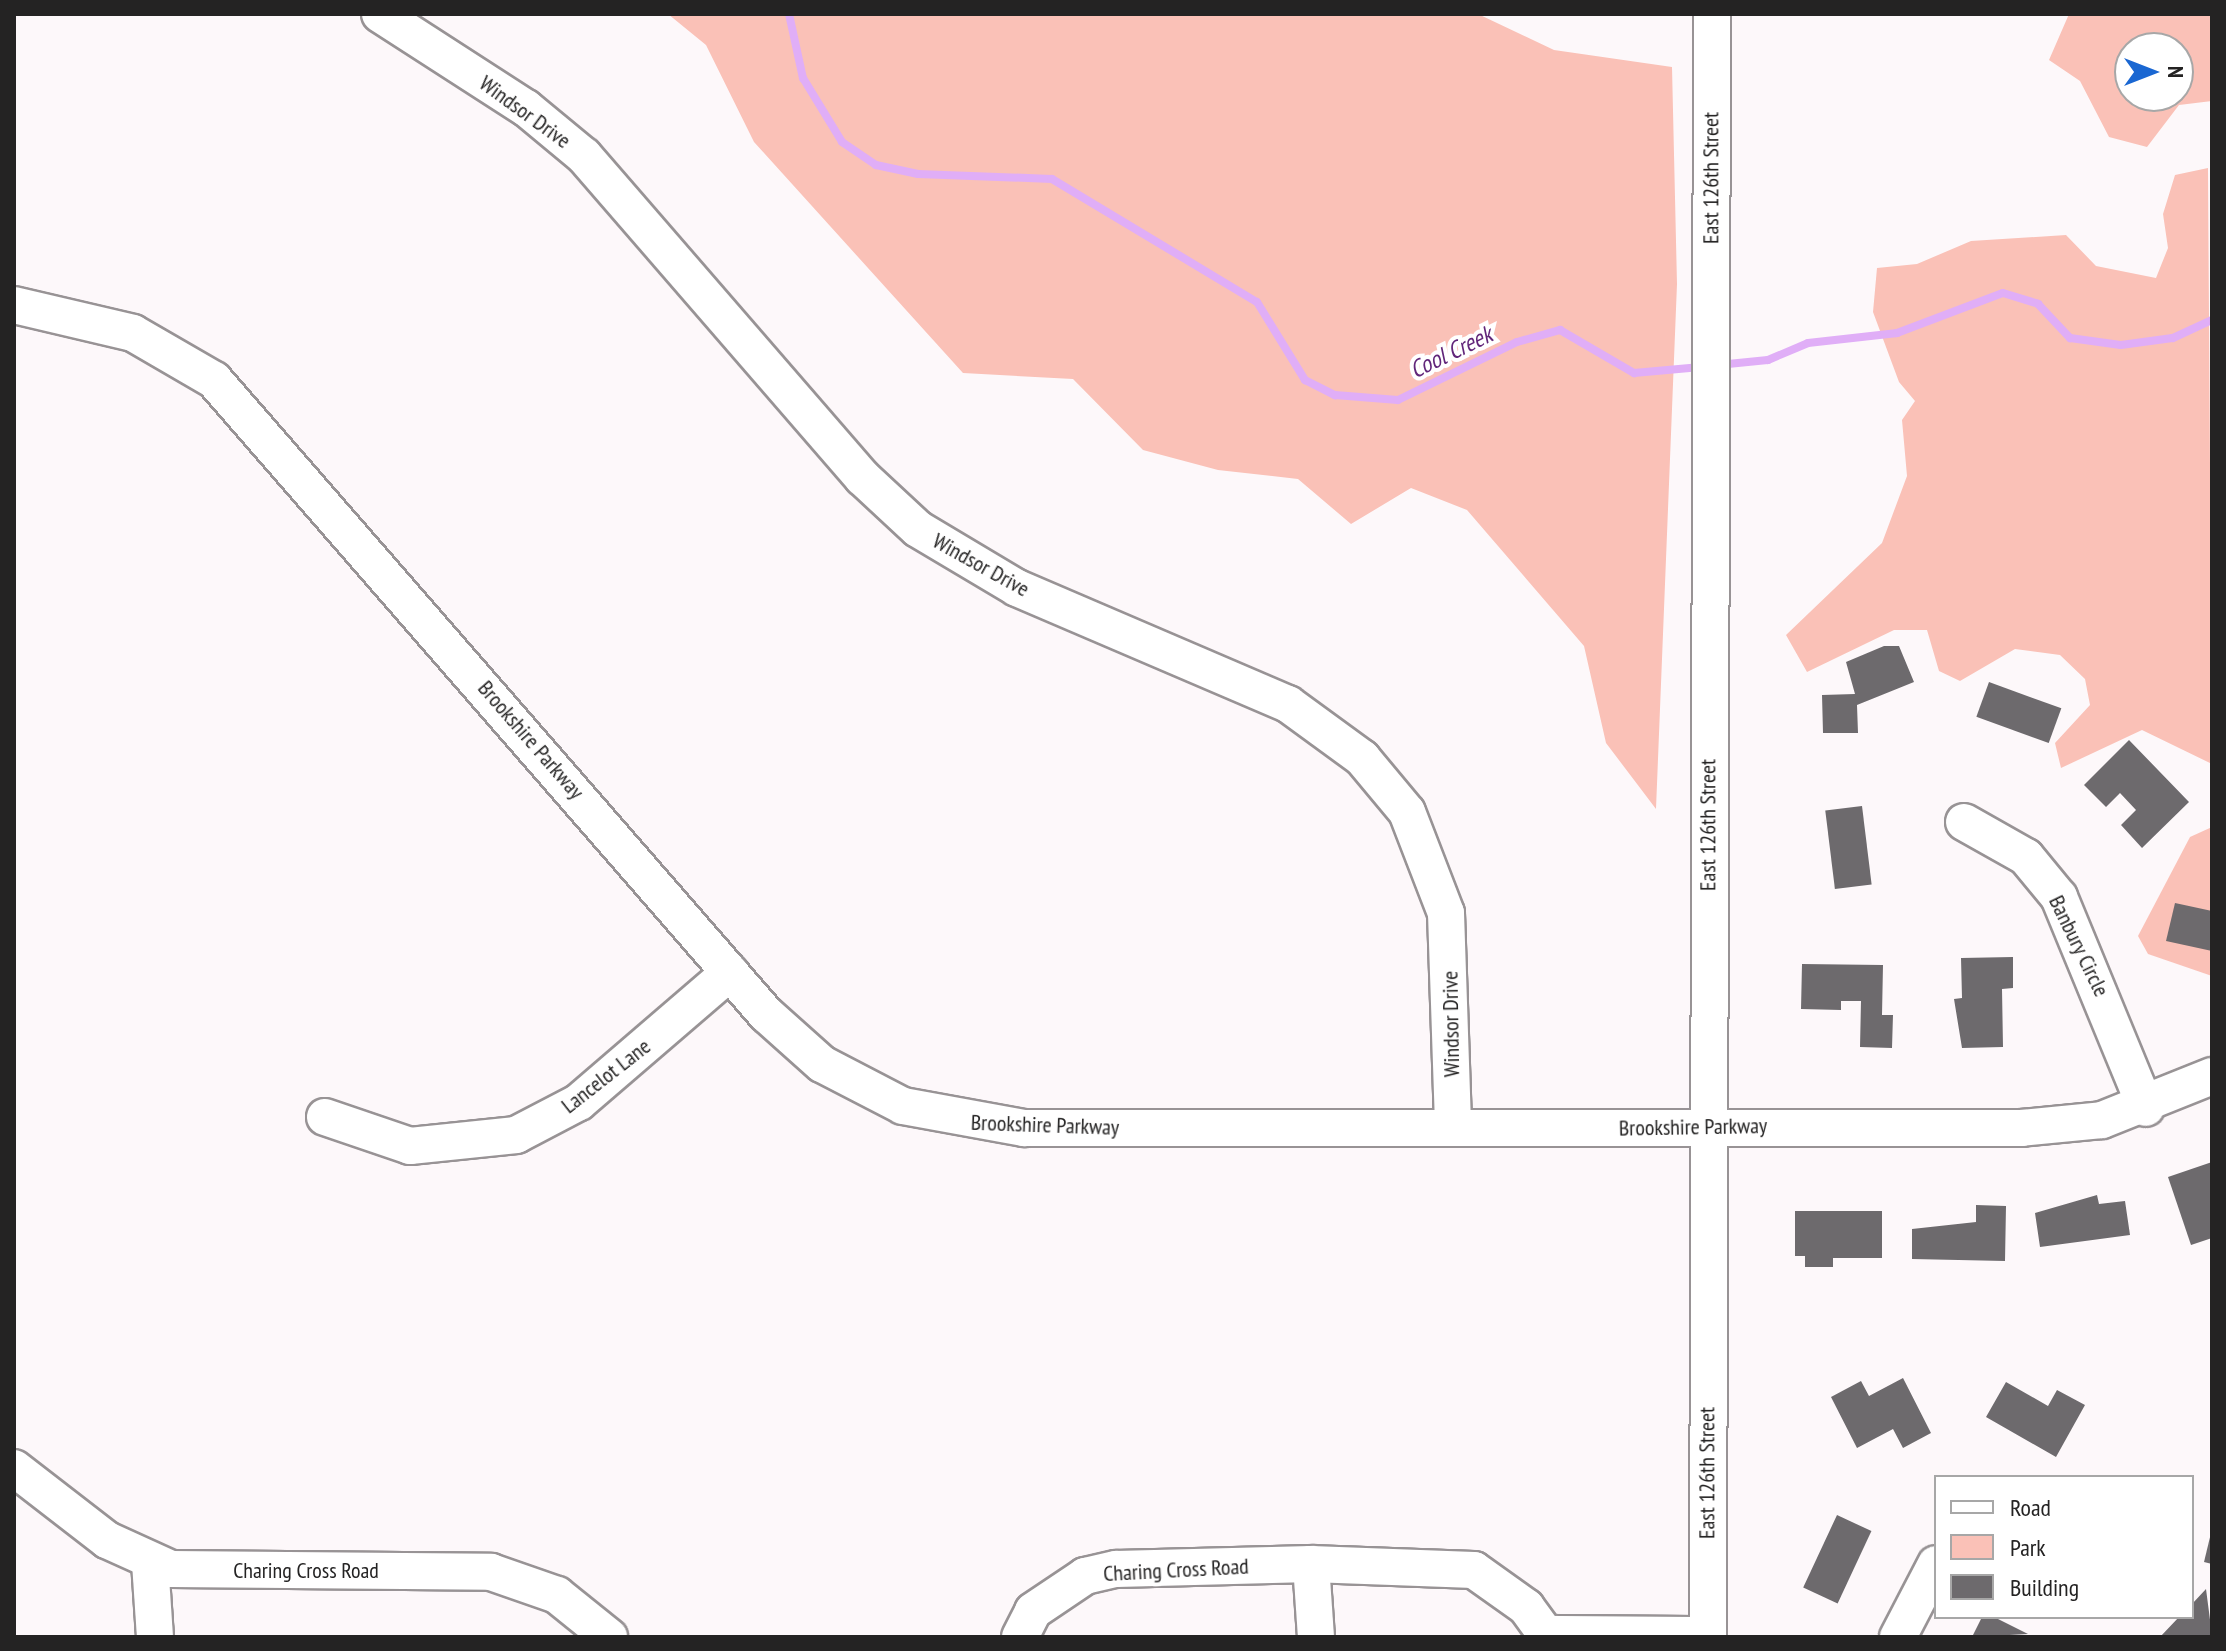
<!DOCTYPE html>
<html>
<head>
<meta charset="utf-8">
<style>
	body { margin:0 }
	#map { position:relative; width:2226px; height:1651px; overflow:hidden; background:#fdf8fa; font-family:"PT Sans Narrow",sans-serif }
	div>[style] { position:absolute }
	.green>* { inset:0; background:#fac1b7 }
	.stream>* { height:8px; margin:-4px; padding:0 4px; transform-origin:4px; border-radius:4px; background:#e0aef7 }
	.building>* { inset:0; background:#6d6a6d; transform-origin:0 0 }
	.roads { filter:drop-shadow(2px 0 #989395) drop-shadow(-2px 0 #989395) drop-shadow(0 2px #989395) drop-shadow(0 -2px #989395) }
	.minor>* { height:36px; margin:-18px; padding:0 18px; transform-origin:18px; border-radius:18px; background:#fff }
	span { translate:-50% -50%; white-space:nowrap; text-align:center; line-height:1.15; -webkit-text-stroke:8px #fff; paint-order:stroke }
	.street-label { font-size:22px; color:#242323 }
	.water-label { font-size:24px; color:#62267a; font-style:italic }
	.frame { position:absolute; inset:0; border:16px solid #242323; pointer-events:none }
	.legend { position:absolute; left:1934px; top:1475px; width:260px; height:144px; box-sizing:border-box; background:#fff; border:2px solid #a7a7a7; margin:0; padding:10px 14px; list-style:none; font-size:24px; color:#242323 }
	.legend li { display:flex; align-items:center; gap:16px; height:40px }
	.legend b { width:40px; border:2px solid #a7a7a7 }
	.north { position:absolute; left:2114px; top:32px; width:80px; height:80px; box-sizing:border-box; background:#fff; border:2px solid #a7a7a7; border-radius:50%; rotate:90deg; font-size:22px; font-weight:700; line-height:32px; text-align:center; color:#242323 }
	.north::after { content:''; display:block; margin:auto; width:28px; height:36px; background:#1a67d2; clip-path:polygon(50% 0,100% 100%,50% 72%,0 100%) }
</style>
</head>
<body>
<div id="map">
	<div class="green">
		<i style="clip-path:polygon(668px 14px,1478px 14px,1554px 50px,1672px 67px,1677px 284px,1656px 809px,1606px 743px,1584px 646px,1467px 510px,1411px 488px,1351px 524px,1298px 479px,1218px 470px,1143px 450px,1073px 379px,963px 373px,754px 142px,706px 45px)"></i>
		<i style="clip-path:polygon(evenodd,2069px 14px,2212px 14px,2212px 101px,2179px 105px,2147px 147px,2109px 137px,2080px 81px,2049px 60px,2069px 14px,2178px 48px,2178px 96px,2130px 96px,2130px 48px,2178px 48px)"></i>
		<i style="clip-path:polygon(2208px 168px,2212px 764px,2142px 730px,2061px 768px,2055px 743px,2090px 705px,2085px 679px,2060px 655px,2015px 649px,1960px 681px,1939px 671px,1927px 630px,1894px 630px,1807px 672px,1786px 635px,1882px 543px,1907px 476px,1902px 420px,1915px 401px,1899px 382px,1873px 312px,1877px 268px,1917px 264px,1971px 241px,2066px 235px,2096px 266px,2156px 278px,2168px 248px,2163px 214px,2175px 175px)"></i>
		<i style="clip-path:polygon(2212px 827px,2212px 976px,2148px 954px,2138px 936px,2190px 837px)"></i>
	</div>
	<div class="stream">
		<i style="left:789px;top:14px;width:66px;rotate:77.7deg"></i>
		<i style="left:803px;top:78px;width:75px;rotate:58.6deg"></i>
		<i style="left:842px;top:142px;width:41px;rotate:34.1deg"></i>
		<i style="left:876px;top:165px;width:43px;rotate:12.1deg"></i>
		<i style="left:918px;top:174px;width:134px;rotate:2.1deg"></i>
		<i style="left:1052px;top:179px;width:239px;rotate:31deg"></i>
		<i style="left:1257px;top:302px;width:92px;rotate:58.4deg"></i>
		<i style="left:1305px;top:380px;width:34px;rotate:27deg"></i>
		<i style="left:1335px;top:395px;width:63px;rotate:4.5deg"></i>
		<i style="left:1398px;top:400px;width:132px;rotate:-26deg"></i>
		<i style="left:1517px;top:342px;width:45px;rotate:-15.6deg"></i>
		<i style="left:1560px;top:330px;width:86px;rotate:30.2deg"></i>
		<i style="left:1634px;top:373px;width:67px;rotate:-5.1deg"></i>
		<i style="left:1718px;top:365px;width:50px;rotate:-5.7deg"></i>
		<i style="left:1768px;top:360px;width:43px;rotate:-23deg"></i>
		<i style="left:1808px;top:343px;width:90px;rotate:-6.4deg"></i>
		<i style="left:1897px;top:333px;width:113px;rotate:-20.7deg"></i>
		<i style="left:2003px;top:293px;width:37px;rotate:17deg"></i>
		<i style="left:2038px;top:304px;width:47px;rotate:46.7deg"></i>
		<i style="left:2070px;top:338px;width:51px;rotate:7.8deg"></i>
		<i style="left:2121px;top:345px;width:52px;rotate:-7.7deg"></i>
		<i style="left:2173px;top:338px;width:43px;rotate:-24.8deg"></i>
	</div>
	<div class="building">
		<i style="clip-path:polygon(1884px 646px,1899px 646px,1914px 682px,1857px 705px,1858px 733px,1823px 733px,1822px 695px,1855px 694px,1846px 662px)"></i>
		<i style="left:1989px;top:682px;width:77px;height:37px;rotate:20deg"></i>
		<i style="clip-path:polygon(2129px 740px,2189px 802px,2142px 848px,2121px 825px,2136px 810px,2120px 793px,2106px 807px,2084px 785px)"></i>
		<i style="left:1862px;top:806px;width:79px;height:37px;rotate:83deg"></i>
		<i style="clip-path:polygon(2175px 903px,2212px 911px,2212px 951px,2166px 941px)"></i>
		<i style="clip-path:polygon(2013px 957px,2013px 988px,2002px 989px,2003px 1047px,1962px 1048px,1954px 999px,1962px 998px,1961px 958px)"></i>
		<i style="clip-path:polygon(1802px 964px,1883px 965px,1882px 1015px,1893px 1015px,1892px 1048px,1860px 1047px,1861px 1001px,1841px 1001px,1841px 1010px,1801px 1009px)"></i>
		<i style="clip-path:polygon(2212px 1162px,2212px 1238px,2191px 1245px,2168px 1177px)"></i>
		<i style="clip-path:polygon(2097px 1195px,2099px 1204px,2125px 1201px,2130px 1235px,2040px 1247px,2035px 1213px)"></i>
		<i style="clip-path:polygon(1976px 1205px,2006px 1206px,2005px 1261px,1912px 1259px,1912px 1229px,1976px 1222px)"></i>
		<i style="clip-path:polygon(1795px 1211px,1882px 1211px,1882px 1258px,1833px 1258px,1833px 1267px,1805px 1267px,1805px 1256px,1795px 1256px)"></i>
		<i style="clip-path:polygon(1903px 1378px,1931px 1433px,1903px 1448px,1893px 1429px,1857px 1448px,1831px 1397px,1861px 1381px,1869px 1396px)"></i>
		<i style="clip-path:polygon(2006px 1382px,2048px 1406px,2057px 1390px,2085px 1405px,2056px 1457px,1986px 1417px)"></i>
		<i style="left:1837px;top:1515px;width:38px;height:80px;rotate:25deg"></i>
		<i style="clip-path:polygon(2211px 1533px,2212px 1534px,2212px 1564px,2204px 1562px)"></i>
		<i style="clip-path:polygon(2206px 1589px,2212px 1635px,2160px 1637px,2179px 1617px,2192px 1617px,2192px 1604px)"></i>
		<i style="clip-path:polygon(1982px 1617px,1994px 1617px,2028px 1634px,1972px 1637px)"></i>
	</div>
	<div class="roads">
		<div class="minor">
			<i style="left:380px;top:14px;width:174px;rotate:32.8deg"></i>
			<i style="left:526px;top:108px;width:75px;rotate:39.6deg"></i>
			<i style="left:584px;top:156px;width:425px;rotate:49.1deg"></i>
			<i style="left:862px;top:477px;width:76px;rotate:42.9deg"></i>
			<i style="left:918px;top:529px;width:115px;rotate:30.8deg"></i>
			<i style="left:1017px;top:588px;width:295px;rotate:23.2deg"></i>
			<i style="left:1288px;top:704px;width:92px;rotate:36.1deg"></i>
			<i style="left:1362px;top:758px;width:70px;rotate:50.2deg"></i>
			<i style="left:1407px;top:812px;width:108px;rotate:68.9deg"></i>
			<i style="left:1446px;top:913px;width:214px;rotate:88.1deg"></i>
			<i style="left:14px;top:305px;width:122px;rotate:13.2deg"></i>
			<i style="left:133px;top:333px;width:94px;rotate:30.1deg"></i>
			<i style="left:214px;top:380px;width:841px;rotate:48.96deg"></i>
			<i style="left:766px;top:1014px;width:75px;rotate:41.8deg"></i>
			<i style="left:822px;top:1064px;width:91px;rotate:27.4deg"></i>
			<i style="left:903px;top:1106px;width:123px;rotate:10.3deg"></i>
			<i style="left:1024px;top:1128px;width:997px"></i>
			<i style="left:2021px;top:1128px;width:81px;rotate:-5.6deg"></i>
			<i style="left:2102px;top:1120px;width:118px;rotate:-21.8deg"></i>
			<i style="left:1964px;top:822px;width:71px;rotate:29.4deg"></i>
			<i style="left:2026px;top:857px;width:52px;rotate:50.5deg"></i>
			<i style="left:2059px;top:897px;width:228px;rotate:67.6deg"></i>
			<i style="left:325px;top:1117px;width:90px;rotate:18.8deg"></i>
			<i style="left:410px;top:1146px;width:107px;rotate:-5.9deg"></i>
			<i style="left:516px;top:1135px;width:71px;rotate:-27.6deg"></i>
			<i style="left:579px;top:1102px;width:199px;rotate:-40.7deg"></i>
			<i style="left:14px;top:1468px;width:118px;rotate:37.7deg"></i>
			<i style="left:107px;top:1540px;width:70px;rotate:24.4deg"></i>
			<i style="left:171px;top:1569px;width:320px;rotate:0.5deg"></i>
			<i style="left:491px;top:1572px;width:70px;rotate:19.2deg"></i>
			<i style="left:557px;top:1595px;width:67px;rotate:38.9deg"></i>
			<i style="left:150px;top:1562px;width:75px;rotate:86.2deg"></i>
			<i style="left:1311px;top:1564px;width:73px;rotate:86.1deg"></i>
			<i style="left:1547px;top:1634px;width:161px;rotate:0.4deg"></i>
			<i style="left:1020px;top:1637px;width:29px;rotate:-63deg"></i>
			<i style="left:1033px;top:1611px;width:63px;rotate:-33.9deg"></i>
			<i style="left:1085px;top:1576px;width:32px;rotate:-13deg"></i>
			<i style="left:1116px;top:1569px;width:195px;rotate:-1.5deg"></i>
			<i style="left:1311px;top:1564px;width:163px;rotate:2.1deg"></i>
			<i style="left:1474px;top:1570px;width:64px;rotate:35.4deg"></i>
			<i style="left:1526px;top:1607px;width:37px;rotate:54deg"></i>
			<i style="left:1708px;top:1637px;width:1623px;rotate:-89.86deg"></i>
			<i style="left:1898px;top:1637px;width:82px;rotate:-62.5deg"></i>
		</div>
	</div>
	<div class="street-label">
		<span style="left:525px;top:112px;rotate:36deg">Windsor Drive</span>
		<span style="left:1711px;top:178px;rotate:-90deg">East 126th Street</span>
		<span style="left:981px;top:565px;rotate:29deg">Windsor Drive</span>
		<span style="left:531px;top:740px;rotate:49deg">Brookshire Parkway</span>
		<span style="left:1708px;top:825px;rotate:-90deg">East 126th Street</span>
		<span style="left:2079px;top:946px;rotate:64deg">Banbury Circle</span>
		<span style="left:1451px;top:1024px;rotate:-91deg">Windsor Drive</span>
		<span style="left:606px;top:1076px;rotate:-38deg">Lancelot Lane</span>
		<span style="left:1045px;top:1125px;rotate:2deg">Brookshire Parkway</span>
		<span style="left:1693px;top:1127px;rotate:-1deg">Brookshire Parkway</span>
		<span style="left:1707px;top:1473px;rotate:-90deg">East 126th Street</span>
		<span style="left:1176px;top:1570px;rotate:-3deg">Charing Cross Road</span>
		<span style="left:306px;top:1571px">Charing Cross Road</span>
	</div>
	<div class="water-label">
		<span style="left:1451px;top:352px;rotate:-26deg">Cool Creek</span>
	</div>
	<div class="frame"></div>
	<ul class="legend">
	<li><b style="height:10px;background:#fff"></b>Road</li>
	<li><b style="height:22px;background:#fac1b7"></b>Park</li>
	<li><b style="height:22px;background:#6d6a6d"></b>Building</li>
	</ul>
	<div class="north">N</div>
</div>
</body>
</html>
